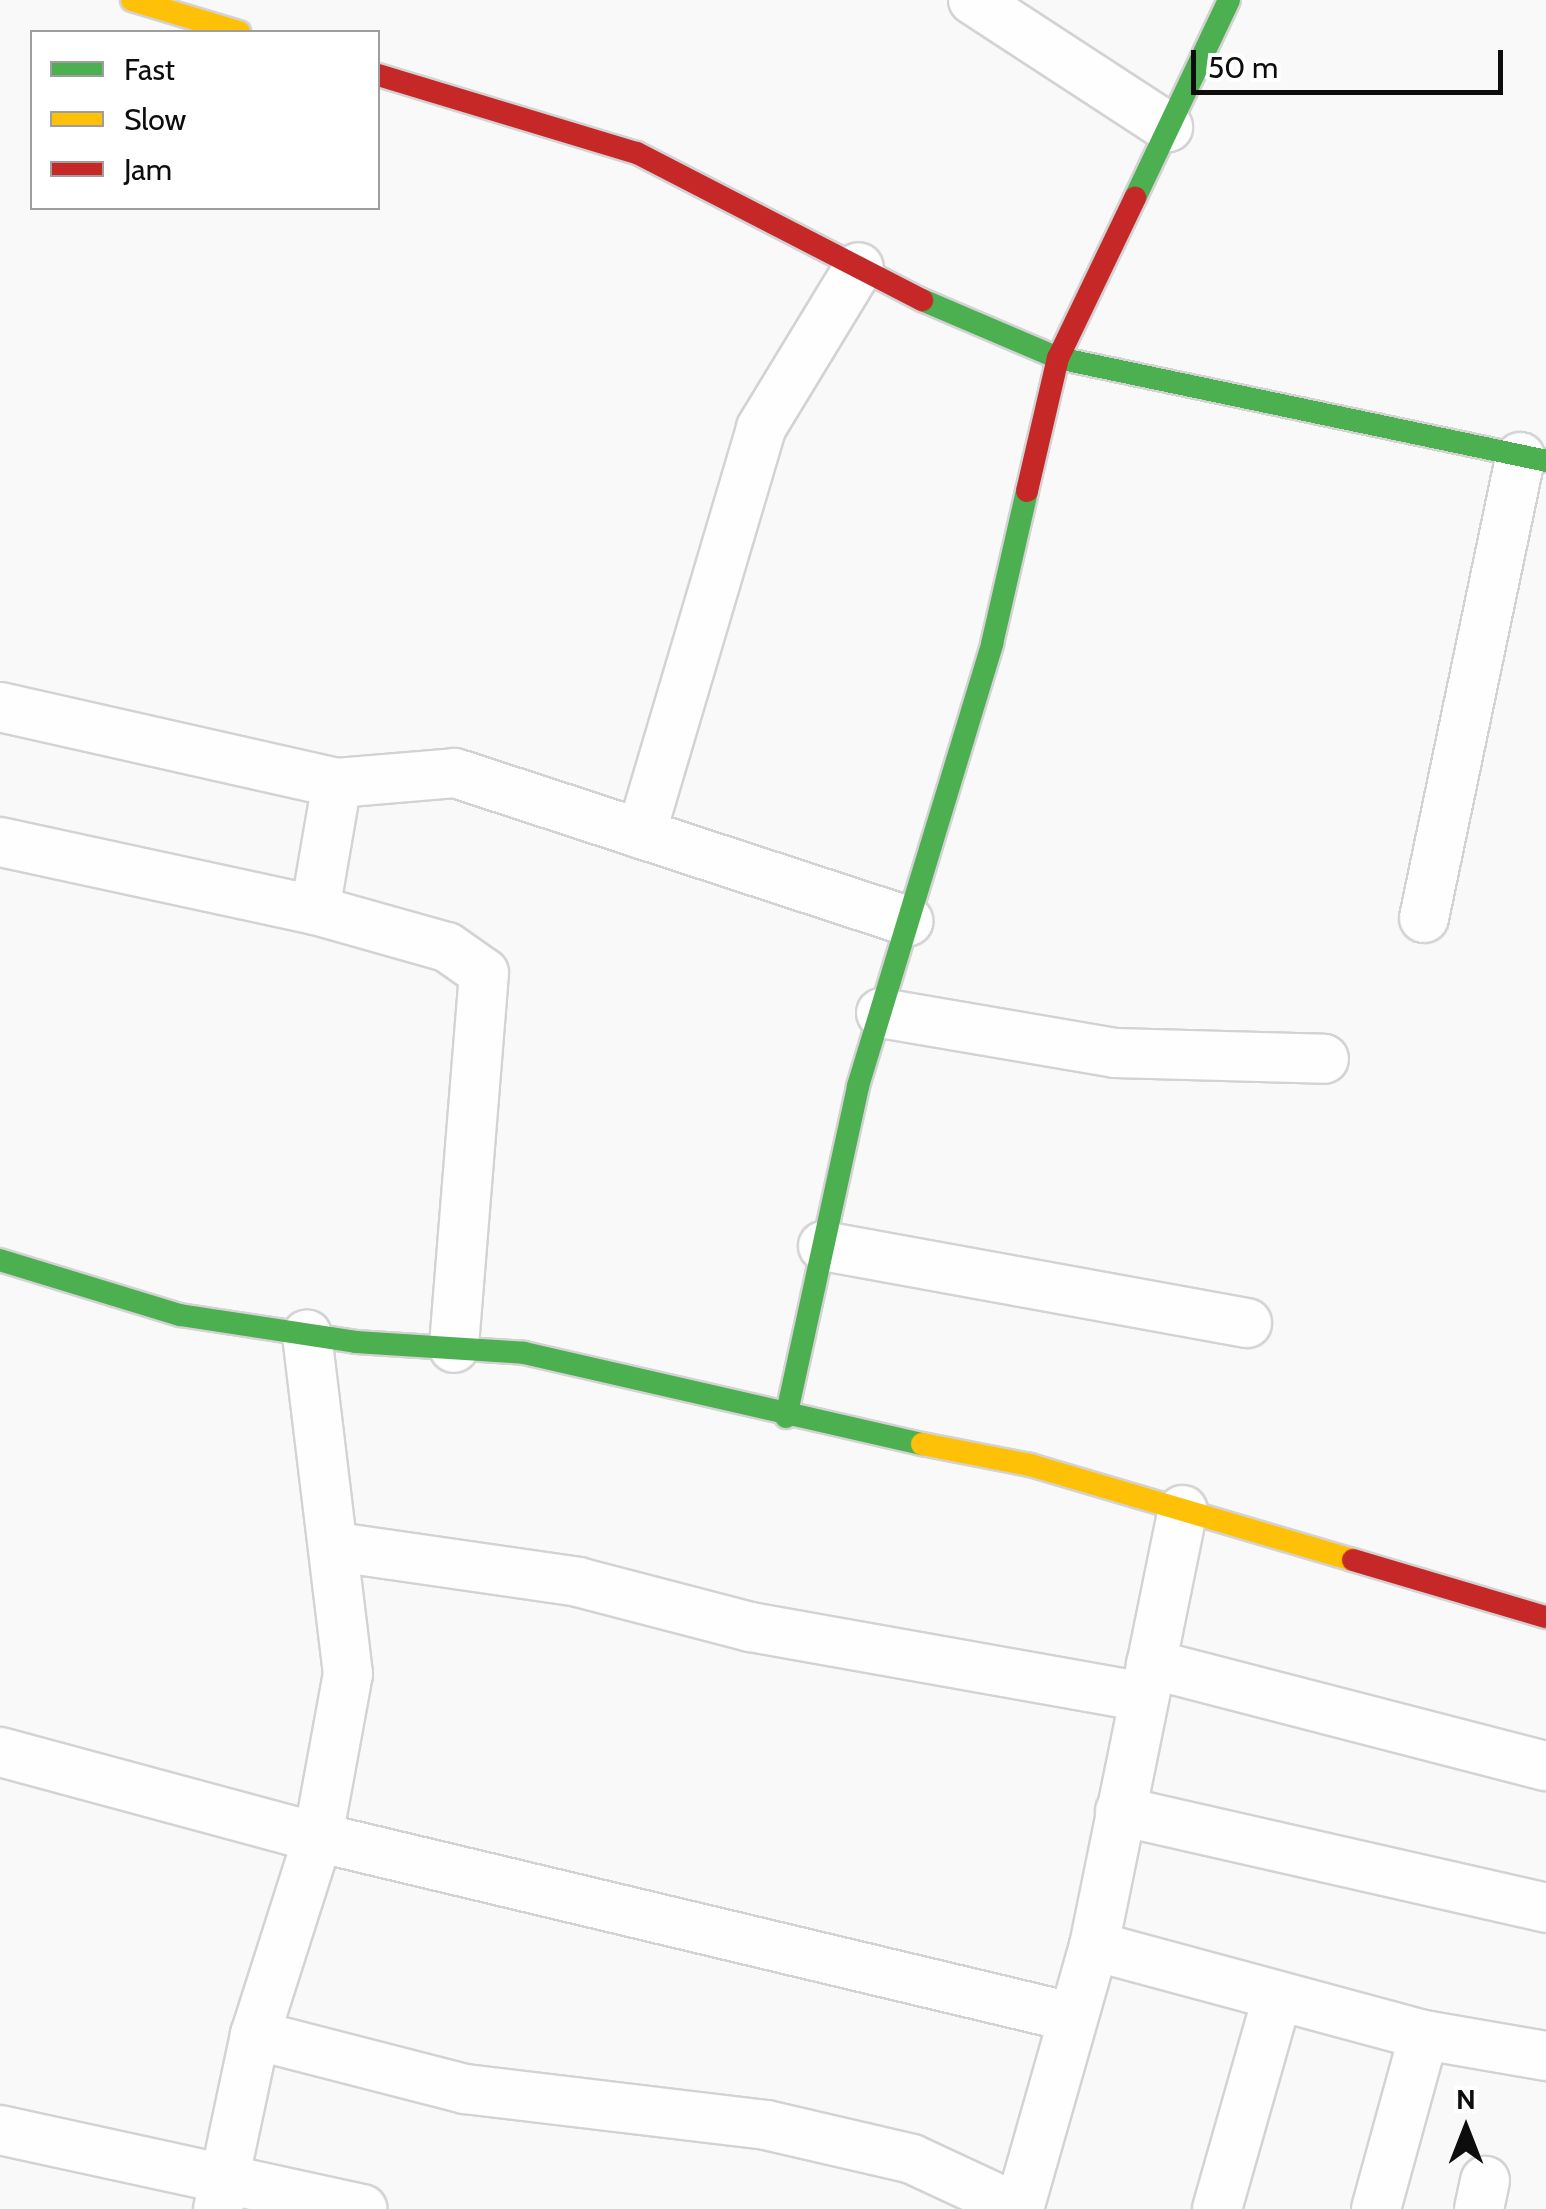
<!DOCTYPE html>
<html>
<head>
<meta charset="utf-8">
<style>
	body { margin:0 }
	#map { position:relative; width:1546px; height:2209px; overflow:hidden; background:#faf9fa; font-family:Cabin,sans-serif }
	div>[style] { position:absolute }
	.roads { filter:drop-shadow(2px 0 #d4d3d4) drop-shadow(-2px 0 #d4d3d4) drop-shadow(0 2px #d4d3d4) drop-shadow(0 -2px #d4d3d4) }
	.street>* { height:48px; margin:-24px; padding:0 24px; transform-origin:24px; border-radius:24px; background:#fefefe }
	.fast>* { height:22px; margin:-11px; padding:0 11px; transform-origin:11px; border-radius:11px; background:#4caf50 }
	.slow>* { height:22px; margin:-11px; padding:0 11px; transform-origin:11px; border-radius:11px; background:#ffc107 }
	.jam>* { height:22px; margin:-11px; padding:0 11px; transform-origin:11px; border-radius:11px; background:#c62828 }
	span { translate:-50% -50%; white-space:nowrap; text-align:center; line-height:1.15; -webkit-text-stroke:9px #fff; paint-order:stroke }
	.legend { position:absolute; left:30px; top:30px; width:350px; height:180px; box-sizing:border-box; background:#fff; border:2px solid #9f9e9f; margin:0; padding:12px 18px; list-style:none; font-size:30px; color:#0e0d0e }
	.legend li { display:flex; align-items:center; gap:20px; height:50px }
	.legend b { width:50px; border:2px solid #9f9e9f }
	.north { position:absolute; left:1416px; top:2079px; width:100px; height:100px; -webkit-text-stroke:8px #fff; paint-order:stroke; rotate:0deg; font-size:28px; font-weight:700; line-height:40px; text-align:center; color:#0e0d0e }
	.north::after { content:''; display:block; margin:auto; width:35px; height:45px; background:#0e0d0e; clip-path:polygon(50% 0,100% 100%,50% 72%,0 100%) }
	.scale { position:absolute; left:1191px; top:50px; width:312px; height:45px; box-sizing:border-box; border:5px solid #0e0d0e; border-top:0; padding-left:12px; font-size:30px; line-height:35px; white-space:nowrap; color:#0e0d0e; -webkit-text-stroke:8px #fff; paint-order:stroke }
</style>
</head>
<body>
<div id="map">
	<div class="roads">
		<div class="street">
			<i style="left:973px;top:0;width:233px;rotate:33.1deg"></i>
			<i style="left:0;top:707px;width:345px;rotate:12.7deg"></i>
			<i style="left:337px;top:783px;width:118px;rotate:-4.8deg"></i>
			<i style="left:455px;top:773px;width:477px;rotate:18.1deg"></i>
			<i style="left:641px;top:834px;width:423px;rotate:-73.5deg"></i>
			<i style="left:761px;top:428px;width:188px;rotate:-58.7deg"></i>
			<i style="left:0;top:842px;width:322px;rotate:12.2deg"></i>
			<i style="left:315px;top:910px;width:137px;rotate:15.7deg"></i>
			<i style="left:447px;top:947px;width:45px;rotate:35.1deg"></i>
			<i style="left:484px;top:973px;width:376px;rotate:94.6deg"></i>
			<i style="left:315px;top:910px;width:129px;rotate:-80.2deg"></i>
			<i style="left:1424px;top:918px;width:471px;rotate:-78.2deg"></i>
			<i style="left:881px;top:1013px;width:237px;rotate:9.7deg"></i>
			<i style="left:1115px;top:1053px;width:209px;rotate:1.6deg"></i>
			<i style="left:823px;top:1246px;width:431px;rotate:10.3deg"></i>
			<i style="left:336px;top:1547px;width:245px;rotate:8.2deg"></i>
			<i style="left:578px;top:1582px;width:179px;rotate:14.6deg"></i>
			<i style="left:751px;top:1627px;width:399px;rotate:10.1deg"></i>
			<i style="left:1151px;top:1664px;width:408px;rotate:14.5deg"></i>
			<i style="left:0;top:1752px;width:307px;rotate:15.1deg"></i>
			<i style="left:296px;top:1832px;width:797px;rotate:13.43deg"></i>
			<i style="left:1120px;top:1811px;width:437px;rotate:12.8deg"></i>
			<i style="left:1094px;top:1946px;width:342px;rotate:15.1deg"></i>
			<i style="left:1424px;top:2035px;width:124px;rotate:9.8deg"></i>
			<i style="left:255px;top:2035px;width:217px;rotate:14.4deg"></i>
			<i style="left:465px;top:2089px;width:303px;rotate:6.8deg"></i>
			<i style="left:766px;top:2125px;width:150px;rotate:13.1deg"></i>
			<i style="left:912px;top:2159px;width:118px;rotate:25deg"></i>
			<i style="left:0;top:2130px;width:371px;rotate:12.3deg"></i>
			<i style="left:218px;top:2209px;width:178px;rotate:-78deg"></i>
			<i style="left:255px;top:2035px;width:208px;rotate:-72.3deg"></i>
			<i style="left:318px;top:1837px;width:166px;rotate:-79.6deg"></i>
			<i style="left:348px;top:1674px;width:342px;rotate:-96.9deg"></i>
			<i style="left:1019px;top:2209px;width:273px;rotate:-74.1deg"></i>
			<i style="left:1094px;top:1946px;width:445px;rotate:-78.5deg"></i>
			<i style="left:1217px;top:2209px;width:219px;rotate:-74.1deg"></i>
			<i style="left:1376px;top:2209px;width:180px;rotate:-74.6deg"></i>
			<i style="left:1479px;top:2209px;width:29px;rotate:-78deg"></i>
		</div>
		<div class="fast">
			<i style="left:1135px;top:198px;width:219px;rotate:-64.6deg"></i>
			<i style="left:922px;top:300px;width:148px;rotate:23.1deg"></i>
			<i style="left:1058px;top:358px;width:499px;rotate:11.9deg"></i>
			<i style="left:0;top:1260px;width:188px;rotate:17deg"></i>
			<i style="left:180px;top:1315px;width:178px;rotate:8.7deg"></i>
			<i style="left:356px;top:1342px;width:168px;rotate:3.7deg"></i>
			<i style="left:524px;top:1353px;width:408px;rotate:12.9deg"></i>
			<i style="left:786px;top:1417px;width:339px;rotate:-77.7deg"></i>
			<i style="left:858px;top:1086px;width:462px;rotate:-73.1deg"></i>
			<i style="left:992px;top:644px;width:157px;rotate:-77.1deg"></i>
		</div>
		<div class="slow">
			<i style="left:132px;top:0;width:112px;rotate:16.7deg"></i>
			<i style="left:922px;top:1444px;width:110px;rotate:11deg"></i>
			<i style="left:1030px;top:1465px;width:337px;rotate:16.4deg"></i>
		</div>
		<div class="jam">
			<i style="left:378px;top:75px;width:270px;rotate:16.8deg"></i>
			<i style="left:637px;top:153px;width:321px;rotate:27.3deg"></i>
			<i style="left:1027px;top:491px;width:137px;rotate:-76.9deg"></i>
			<i style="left:1058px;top:358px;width:178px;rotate:-64.3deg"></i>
			<i style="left:1353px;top:1560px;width:201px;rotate:16.5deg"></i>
		</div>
	</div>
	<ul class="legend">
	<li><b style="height:12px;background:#4caf50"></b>Fast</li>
	<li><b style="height:12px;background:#ffc107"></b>Slow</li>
	<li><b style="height:12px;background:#c62828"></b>Jam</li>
	</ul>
	<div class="north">N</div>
	<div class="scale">50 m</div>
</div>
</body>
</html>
